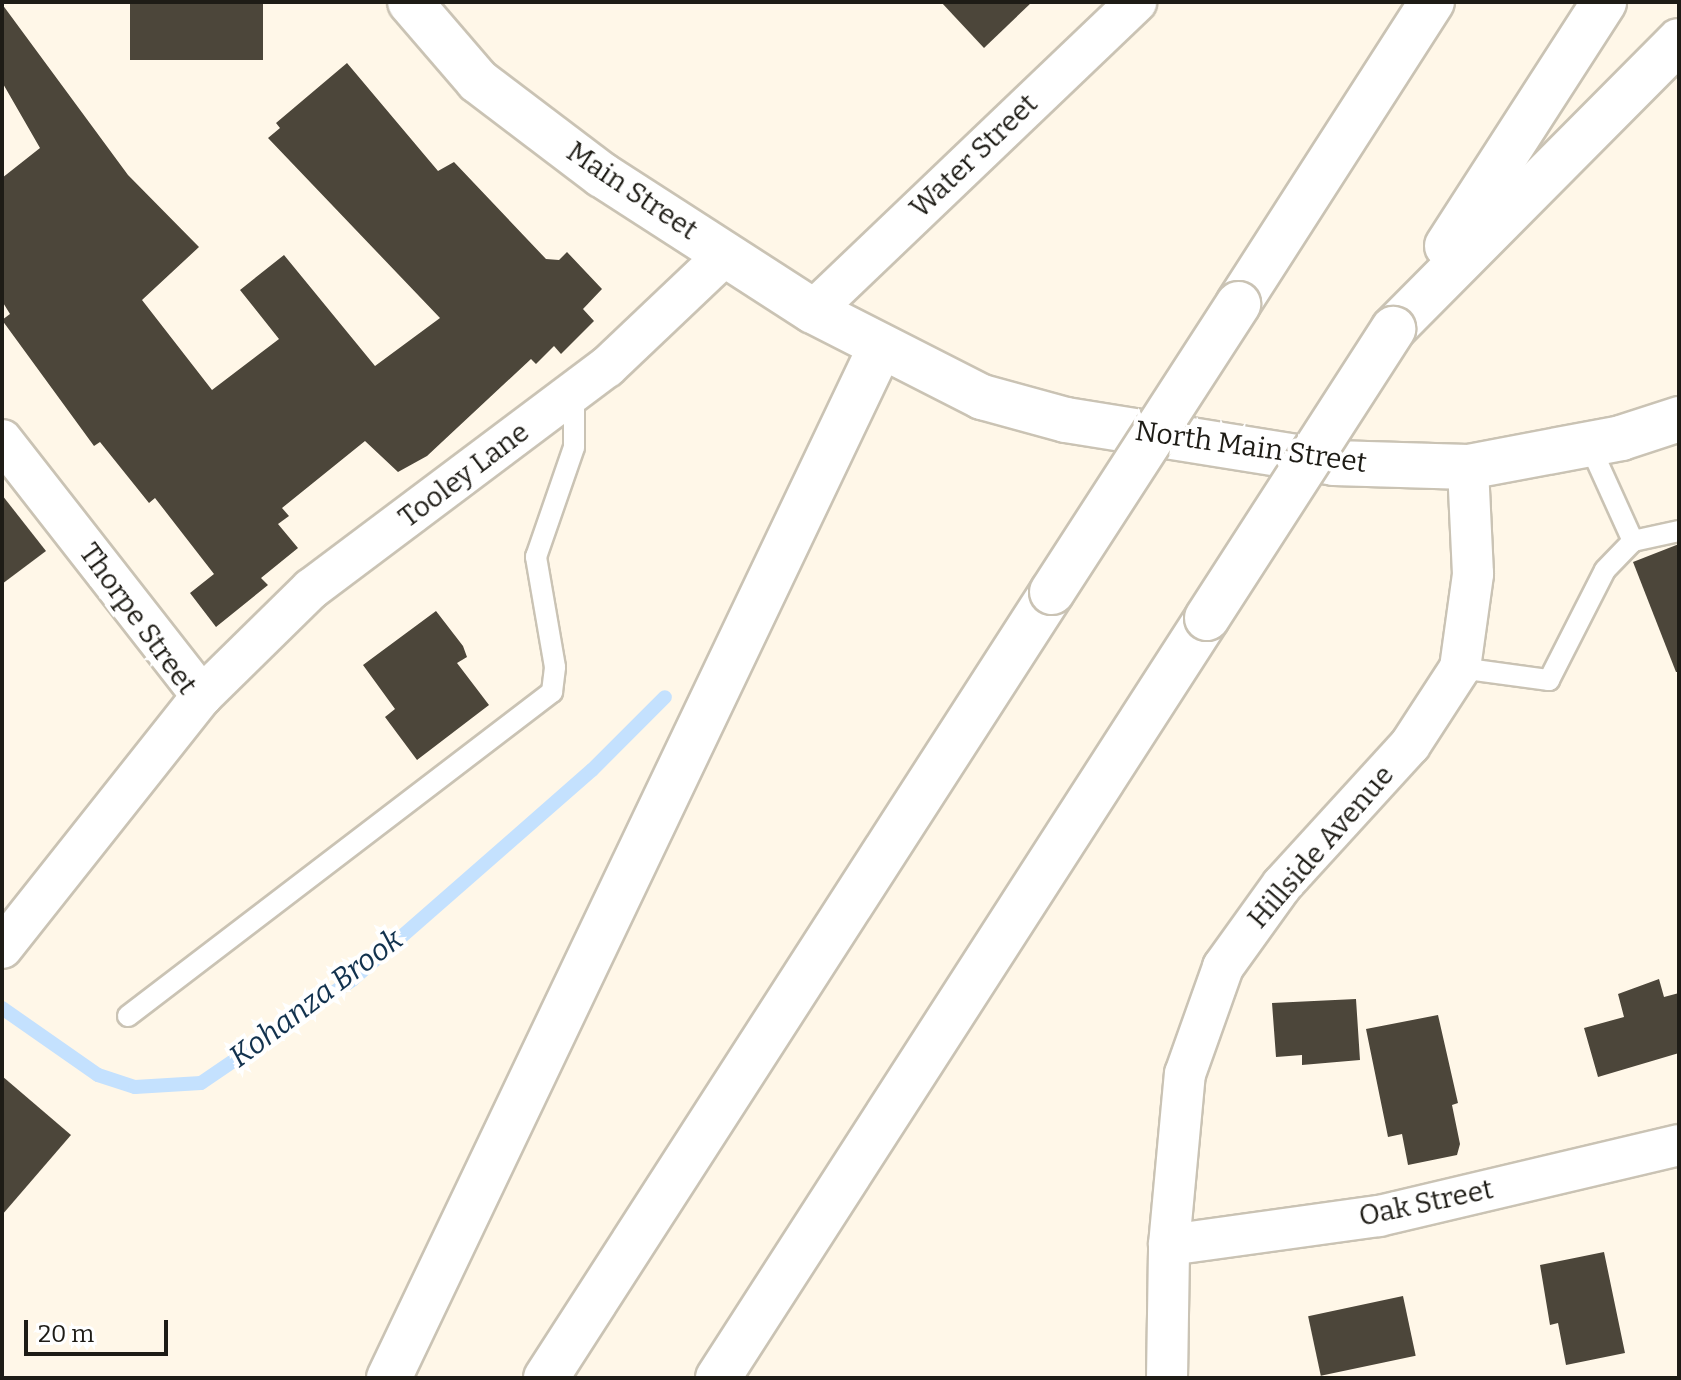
<!DOCTYPE html>
<html>
<head>
<meta charset="utf-8">
<style>
	body { margin:0 }
	#map { position:relative; width:1681px; height:1380px; overflow:hidden; background:#fff7e8; font-family:Bitter,serif }
	div>[style] { position:absolute }
	.stream>* { height:14px; margin:-7px; padding:0 7px; transform-origin:7px; border-radius:7px; background:#c4e1fe }
	.building>* { inset:0; background:#4c463a; transform-origin:0 0 }
	.roads { filter:drop-shadow(2px 0 #cac3b4) drop-shadow(-2px 0 #cac3b4) drop-shadow(0 2px #cac3b4) drop-shadow(0 -2px #cac3b4) }
	.lane>* { height:20px; margin:-10px; padding:0 10px; transform-origin:10px; border-radius:10px; background:#fff }
	.street>* { height:40px; margin:-20px; padding:0 20px; transform-origin:20px; border-radius:20px; background:#fff }
	.secondary>* { height:44px; margin:-22px; padding:0 22px; transform-origin:22px; border-radius:22px; background:#fff }
	.highway>* { height:44px; margin:-22px; padding:0 22px; transform-origin:22px; border-radius:22px; background:#fff }
	.bridges { filter:drop-shadow(2px 0 #cac3b4) drop-shadow(-2px 0 #cac3b4) drop-shadow(0 2px #cac3b4) drop-shadow(0 -2px #cac3b4) }
	.highway-bridge>* { height:44px; margin:-22px; padding:0 22px; transform-origin:22px; border-radius:22px; background:#fff }
	span { translate:-50% -50%; white-space:nowrap; text-align:center; line-height:1.15; -webkit-text-stroke:8px #fff; paint-order:stroke }
	.street-label { font-size:28px; color:#1e1c16 }
	.water-label { font-size:30px; color:#12324e; font-style:italic }
	.frame { position:absolute; inset:0; border:4px solid #1e1c16; pointer-events:none }
	.scale { position:absolute; left:24px; top:1320px; width:144px; height:36px; box-sizing:border-box; border:4px solid #1e1c16; border-top:0; padding-left:10px; font-size:24px; line-height:28px; white-space:nowrap; color:#1e1c16; -webkit-text-stroke:6px #fff; paint-order:stroke }
</style>
</head>
<body>
<div id="map">
	<div class="stream">
		<i style="left:2px;top:1008px;width:117px;rotate:34.9deg"></i>
		<i style="left:98px;top:1075px;width:39px;rotate:18deg"></i>
		<i style="left:135px;top:1087px;width:66px;rotate:-3.5deg"></i>
		<i style="left:201px;top:1083px;width:183px;rotate:-34.3deg"></i>
		<i style="left:352px;top:980px;width:319px;rotate:-41.2deg"></i>
		<i style="left:592px;top:770px;width:103px;rotate:-45deg"></i>
	</div>
	<div class="building">
		<i style="left:130px;top:2px;width:133px;height:58px"></i>
		<i style="clip-path:polygon(941px 2px,1032px 2px,984px 48px)"></i>
		<i style="clip-path:polygon(2px 4px,128px 175px,199px 247px,142px 300px,212px 390px,279px 339px,240px 290px,284px 255px,375px 366px,440px 318px,268px 138px,280px 128px,276px 123px,347px 63px,438px 171px,454px 162px,546px 259px,559px 260px,567px 252px,602px 289px,583px 309px,594px 321px,561px 354px,554px 346px,536px 364px,531px 359px,427px 456px,398px 472px,365px 441px,282px 508px,289px 516px,278px 524px,298px 548px,261px 578px,268px 585px,216px 627px,190px 593px,214px 574px,155px 498px,149px 503px,100px 442px,94px 446px,2px 320px,10px 314px,2px 301px,2px 178px,40px 148px,2px 82px)"></i>
		<i style="clip-path:polygon(2px 495px,46px 551px,2px 584px)"></i>
		<i style="clip-path:polygon(1679px 544px,1679px 672px,1676px 672px,1633px 562px)"></i>
		<i style="clip-path:polygon(436px 611px,463px 646px,467px 657px,457px 663px,489px 705px,417px 760px,385px 717px,395px 709px,363px 665px)"></i>
		<i style="clip-path:polygon(1659px 979px,1664px 997px,1679px 993px,1679px 1053px,1598px 1077px,1584px 1028px,1624px 1017px,1618px 994px)"></i>
		<i style="clip-path:polygon(1356px 999px,1360px 1060px,1302px 1065px,1302px 1055px,1276px 1057px,1272px 1003px)"></i>
		<i style="clip-path:polygon(1438px 1015px,1458px 1103px,1452px 1105px,1460px 1144px,1457px 1155px,1408px 1165px,1402px 1134px,1388px 1137px,1366px 1029px)"></i>
		<i style="clip-path:polygon(2px 1076px,71px 1135px,2px 1215px)"></i>
		<i style="clip-path:polygon(1604px 1252px,1625px 1353px,1566px 1365px,1558px 1323px,1550px 1325px,1540px 1265px)"></i>
		<i style="left:1403px;top:1296px;width:61px;height:97px;rotate:78deg"></i>
	</div>
	<div class="roads">
		<div class="lane">
			<i style="left:1589px;top:444px;width:107px;rotate:65.6deg"></i>
			<i style="left:1460px;top:668px;width:90px;rotate:7.7deg"></i>
			<i style="left:1549px;top:680px;width:123px;rotate:-63deg"></i>
			<i style="left:1605px;top:570px;width:40px;rotate:-46deg"></i>
			<i style="left:1633px;top:541px;width:47px;rotate:-12.3deg"></i>
			<i style="left:128px;top:1016px;width:534px;rotate:-37.39deg"></i>
			<i style="left:552px;top:692px;width:25px;rotate:-83deg"></i>
			<i style="left:555px;top:667px;width:112px;rotate:-99.8deg"></i>
			<i style="left:536px;top:557px;width:116px;rotate:-70.9deg"></i>
			<i style="left:574px;top:447px;width:55px;rotate:-90deg"></i>
		</div>
		<div class="street">
			<i style="left:813px;top:311px;width:447px;rotate:-43.7deg"></i>
			<i style="left:2px;top:440px;width:325px;rotate:52deg"></i>
			<i style="left:2px;top:948px;width:322px;rotate:-51.6deg"></i>
			<i style="left:202px;top:696px;width:153px;rotate:-44.5deg"></i>
			<i style="left:311px;top:589px;width:370px;rotate:-36.9deg"></i>
			<i style="left:607px;top:367px;width:164px;rotate:-43.5deg"></i>
			<i style="left:1169px;top:1245px;width:212px;rotate:-7.9deg"></i>
			<i style="left:1379px;top:1216px;width:308px;rotate:-13.3deg"></i>
			<i style="left:1167px;top:1378px;width:133px;rotate:-89.1deg"></i>
			<i style="left:1169px;top:1245px;width:172px;rotate:-84.7deg"></i>
			<i style="left:1185px;top:1074px;width:114px;rotate:-70.4deg"></i>
			<i style="left:1223px;top:967px;width:101px;rotate:-54.3deg"></i>
			<i style="left:1282px;top:885px;width:190px;rotate:-47.6deg"></i>
			<i style="left:1410px;top:745px;width:92px;rotate:-57deg"></i>
			<i style="left:1460px;top:668px;width:95px;rotate:-82.1deg"></i>
			<i style="left:1473px;top:574px;width:107px;rotate:-92.7deg"></i>
		</div>
		<div class="secondary">
			<i style="left:410px;top:2px;width:104px;rotate:49.3deg"></i>
			<i style="left:478px;top:81px;width:156px;rotate:37.2deg"></i>
			<i style="left:602px;top:175px;width:251px;rotate:32.8deg"></i>
			<i style="left:813px;top:311px;width:190px;rotate:27deg"></i>
			<i style="left:982px;top:397px;width:87px;rotate:15.3deg"></i>
			<i style="left:1066px;top:420px;width:271px;rotate:9.1deg"></i>
			<i style="left:1334px;top:463px;width:134px;rotate:1.7deg"></i>
			<i style="left:1468px;top:467px;width:156px;rotate:-10.7deg"></i>
			<i style="left:1621px;top:438px;width:61px;rotate:-18.1deg"></i>
		</div>
		<div class="highway">
			<i style="left:1447px;top:246px;width:290px;rotate:-57.2deg"></i>
			<i style="left:1238px;top:304px;width:359px;rotate:-57.3deg"></i>
			<i style="left:1393px;top:329px;width:406px;rotate:-45.2deg"></i>
			<i style="left:389px;top:1378px;width:1141px;rotate:-64.51deg"></i>
			<i style="left:546px;top:1378px;width:935px;rotate:-57.23deg"></i>
			<i style="left:718px;top:1378px;width:904px;rotate:-57.24deg"></i>
		</div>
	</div>
	<div class="bridges">
		<div class="highway-bridge">
			<i style="left:1052px;top:592px;width:343px;rotate:-57.1deg"></i>
			<i style="left:1207px;top:618px;width:344px;rotate:-57.2deg"></i>
		</div>
	</div>
	<div class="street-label">
		<span style="left:974px;top:156px;rotate:-44deg">Water Street</span>
		<span style="left:632px;top:191px;rotate:34deg">Main Street</span>
		<span style="left:1251px;top:447px;rotate:8deg">North Main Street</span>
		<span style="left:464px;top:475px;rotate:-37deg">Tooley Lane</span>
		<span style="left:138px;top:619px;rotate:54deg">Thorpe Street</span>
		<span style="left:1321px;top:847px;rotate:-49deg">Hillside Avenue</span>
		<span style="left:1426px;top:1203px;rotate:-12deg">Oak Street</span>
	</div>
	<div class="water-label">
		<span style="left:316px;top:998px;rotate:-37deg">Kohanza Brook</span>
	</div>
	<div class="frame"></div>
	<div class="scale">20 m</div>
</div>
</body>
</html>
